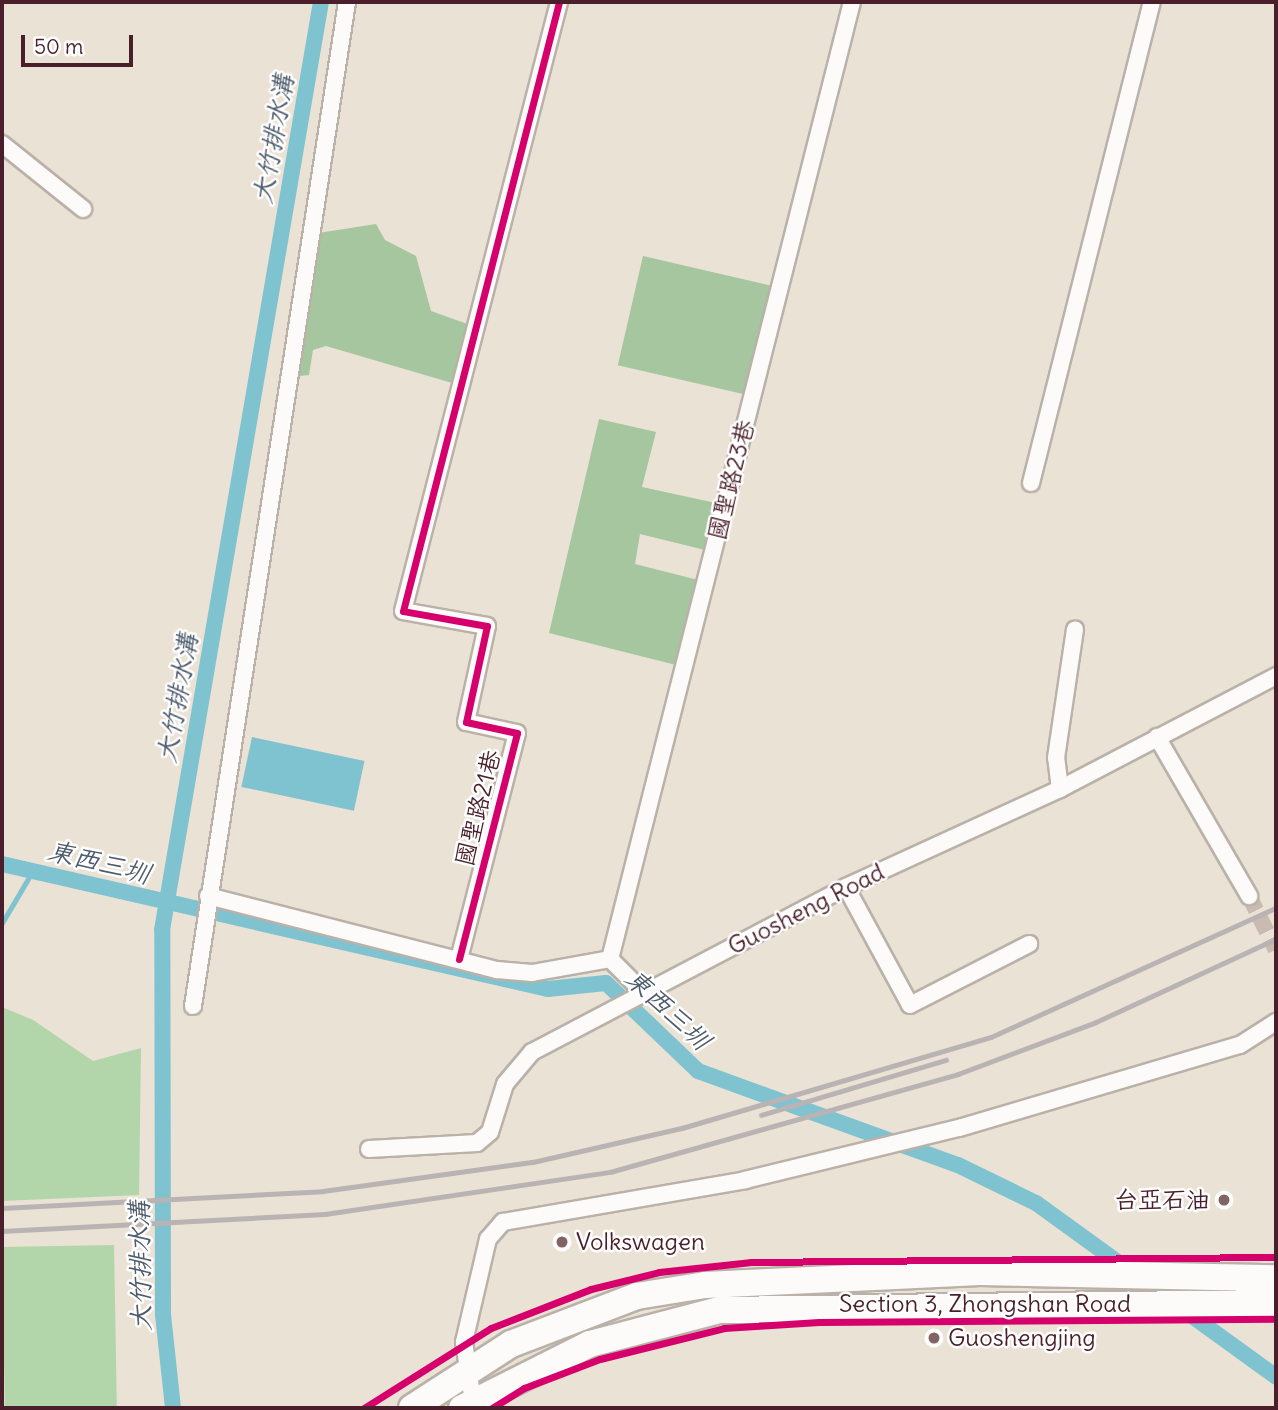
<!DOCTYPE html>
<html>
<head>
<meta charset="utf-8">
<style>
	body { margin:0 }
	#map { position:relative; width:1278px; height:1410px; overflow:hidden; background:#eae2d4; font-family:Delius,"LXGW WenKai TC",sans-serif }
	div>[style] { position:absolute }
	.green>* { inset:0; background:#b2d5a9; transform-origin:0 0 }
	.forest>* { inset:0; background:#a5c69e; transform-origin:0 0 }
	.water>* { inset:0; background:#7fc2d0; transform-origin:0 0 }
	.stream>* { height:4.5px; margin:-2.25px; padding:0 2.25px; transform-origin:2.25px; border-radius:2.25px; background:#7fc2d0 }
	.canal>* { height:16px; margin:-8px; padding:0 8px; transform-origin:8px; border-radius:8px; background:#7fc2d0 }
	.street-tunnel>* { height:16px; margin-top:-8px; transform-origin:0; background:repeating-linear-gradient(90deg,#cabbb2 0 16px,transparent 0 24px) }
	.roads { filter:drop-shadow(2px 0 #bab1a9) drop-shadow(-2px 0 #bab1a9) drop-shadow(0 2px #bab1a9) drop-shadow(0 -2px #bab1a9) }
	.street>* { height:16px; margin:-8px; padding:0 8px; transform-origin:8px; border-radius:8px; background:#fcfbf9 }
	.primary>* { height:26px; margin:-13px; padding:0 13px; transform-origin:13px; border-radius:13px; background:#fcfbf9 }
	.rail>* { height:4.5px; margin:-2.25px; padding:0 2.25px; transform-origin:2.25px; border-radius:2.25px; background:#bab3b3 }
	.cycleway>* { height:7px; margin:-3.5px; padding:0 3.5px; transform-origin:3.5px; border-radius:3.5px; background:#d6006c }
	.dots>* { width:19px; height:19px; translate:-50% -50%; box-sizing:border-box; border:4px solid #fff; border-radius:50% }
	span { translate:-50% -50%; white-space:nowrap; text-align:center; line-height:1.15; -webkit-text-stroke:5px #fff; paint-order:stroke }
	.street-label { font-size:24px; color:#4a1f2b }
	.poi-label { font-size:24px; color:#4a1f2b }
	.right { translate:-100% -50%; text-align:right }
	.left { translate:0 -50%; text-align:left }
	.water-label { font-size:26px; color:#4d5b6d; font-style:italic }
	.frame { position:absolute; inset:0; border:4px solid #4a1f2b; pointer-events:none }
	.scale { position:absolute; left:21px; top:35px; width:112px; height:32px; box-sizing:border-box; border:4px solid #4a1f2b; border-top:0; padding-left:9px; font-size:21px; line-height:24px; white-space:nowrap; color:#4a1f2b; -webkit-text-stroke:5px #fff; paint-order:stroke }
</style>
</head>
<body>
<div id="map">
	<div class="green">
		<i style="clip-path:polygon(2px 1007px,33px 1020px,93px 1061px,141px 1048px,139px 1195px,2px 1201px)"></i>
		<i style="left:114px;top:1245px;width:163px;height:112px;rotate:89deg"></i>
	</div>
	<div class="forest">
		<i style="clip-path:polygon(376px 224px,385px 240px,416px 256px,431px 311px,473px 326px,459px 385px,326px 346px,313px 350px,309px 375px,299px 376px,312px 234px)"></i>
		<i style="left:643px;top:256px;width:132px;height:112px;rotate:13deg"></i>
		<i style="clip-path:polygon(599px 419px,656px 432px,642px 487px,725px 505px,713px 552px,640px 534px,635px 564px,706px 582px,684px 667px,549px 633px)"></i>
	</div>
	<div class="water">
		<i style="left:252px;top:737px;width:115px;height:51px;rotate:12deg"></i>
	</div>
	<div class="stream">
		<i style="left:2px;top:923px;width:57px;rotate:-59.4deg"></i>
	</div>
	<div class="canal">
		<i style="left:2px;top:864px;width:560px;rotate:12.89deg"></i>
		<i style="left:548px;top:989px;width:58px;rotate:-5.9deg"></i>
		<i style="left:606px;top:983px;width:127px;rotate:43.7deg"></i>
		<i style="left:698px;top:1071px;width:276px;rotate:19.9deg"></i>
		<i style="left:958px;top:1165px;width:87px;rotate:26deg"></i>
		<i style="left:1036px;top:1203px;width:296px;rotate:35.9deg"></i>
		<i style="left:173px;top:1408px;width:94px;rotate:-96.1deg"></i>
		<i style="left:163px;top:1315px;width:385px;rotate:-90.1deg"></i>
		<i style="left:162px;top:930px;width:942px;rotate:-80.28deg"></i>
	</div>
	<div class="street-tunnel">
		<i style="left:1249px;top:896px;width:60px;rotate:63.4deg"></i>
	</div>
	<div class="roads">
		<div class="street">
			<i style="left:2px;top:144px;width:104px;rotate:38.7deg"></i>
			<i style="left:1031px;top:483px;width:496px;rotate:-75.9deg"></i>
			<i style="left:1157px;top:737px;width:184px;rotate:59.9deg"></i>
			<i style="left:1060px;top:789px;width:31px;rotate:-97deg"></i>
			<i style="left:1056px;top:758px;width:130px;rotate:-81.6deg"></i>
			<i style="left:846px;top:887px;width:134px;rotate:61.5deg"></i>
			<i style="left:910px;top:1005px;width:134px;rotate:-27.1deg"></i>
			<i style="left:208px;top:896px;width:298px;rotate:14.4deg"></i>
			<i style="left:497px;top:970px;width:35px;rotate:5deg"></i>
			<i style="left:532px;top:973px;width:79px;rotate:-10.2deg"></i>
			<i style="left:610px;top:959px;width:48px;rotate:45deg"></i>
			<i style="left:459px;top:959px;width:233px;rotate:-75.6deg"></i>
			<i style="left:517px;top:733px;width:52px;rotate:-167.8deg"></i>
			<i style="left:466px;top:722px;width:98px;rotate:-77.7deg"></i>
			<i style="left:487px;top:626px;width:85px;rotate:-169.9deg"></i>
			<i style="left:403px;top:611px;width:629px;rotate:-75.63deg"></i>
			<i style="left:610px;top:959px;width:987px;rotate:-75.81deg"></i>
			<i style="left:193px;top:1006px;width:1016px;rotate:-81.28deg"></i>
			<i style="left:369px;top:1149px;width:108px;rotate:-3.2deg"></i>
			<i style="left:477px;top:1143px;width:17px;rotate:-40deg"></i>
			<i style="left:490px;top:1132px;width:50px;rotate:-72.6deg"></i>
			<i style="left:505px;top:1084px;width:42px;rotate:-49.8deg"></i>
			<i style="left:532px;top:1052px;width:355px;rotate:-27.7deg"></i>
			<i style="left:846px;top:887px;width:235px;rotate:-24.6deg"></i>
			<i style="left:1060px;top:789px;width:244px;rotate:-27.6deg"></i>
			<i style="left:474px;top:1408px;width:67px;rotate:-98.6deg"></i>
			<i style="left:464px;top:1342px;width:106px;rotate:-76.9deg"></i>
			<i style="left:488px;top:1239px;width:23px;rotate:-49deg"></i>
			<i style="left:503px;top:1222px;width:246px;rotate:-9.8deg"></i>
			<i style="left:745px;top:1180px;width:220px;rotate:-13.7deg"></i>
			<i style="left:959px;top:1128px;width:293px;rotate:-16.5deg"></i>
			<i style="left:1240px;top:1045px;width:43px;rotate:-32.6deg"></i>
		</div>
		<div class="primary">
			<i style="left:412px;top:1408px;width:118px;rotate:-32.9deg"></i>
			<i style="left:511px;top:1344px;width:135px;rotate:-20.9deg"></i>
			<i style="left:637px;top:1296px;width:69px;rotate:-9.2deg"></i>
			<i style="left:705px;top:1285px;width:275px;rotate:-2.7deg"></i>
			<i style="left:980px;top:1272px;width:296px;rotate:1.2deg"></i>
			<i style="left:462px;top:1408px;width:143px;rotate:-26.6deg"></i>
			<i style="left:590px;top:1344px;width:134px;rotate:-14.7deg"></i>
			<i style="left:720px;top:1310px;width:556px;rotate:-0.72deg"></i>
		</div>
	</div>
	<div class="rail">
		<i style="left:761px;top:1115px;width:193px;rotate:-16.6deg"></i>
		<i style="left:2px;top:1208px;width:321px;rotate:-3deg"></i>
		<i style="left:323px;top:1191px;width:212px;rotate:-7.9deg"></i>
		<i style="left:533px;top:1162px;width:153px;rotate:-12.9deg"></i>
		<i style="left:682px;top:1128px;width:322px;rotate:-16.4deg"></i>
		<i style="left:991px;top:1037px;width:313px;rotate:-24.4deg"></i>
		<i style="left:2px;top:1231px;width:323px;rotate:-3deg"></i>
		<i style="left:325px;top:1214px;width:288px;rotate:-8.4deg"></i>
		<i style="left:610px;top:1172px;width:362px;rotate:-15.7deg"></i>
		<i style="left:958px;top:1074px;width:147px;rotate:-20.6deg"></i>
		<i style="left:1096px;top:1022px;width:198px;rotate:-24.8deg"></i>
	</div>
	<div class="cycleway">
		<i style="left:459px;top:959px;width:233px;rotate:-75.6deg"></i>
		<i style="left:517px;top:733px;width:52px;rotate:-167.8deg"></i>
		<i style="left:466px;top:722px;width:98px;rotate:-77.7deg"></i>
		<i style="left:487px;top:626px;width:85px;rotate:-169.9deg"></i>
		<i style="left:403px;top:611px;width:629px;rotate:-75.63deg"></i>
		<i style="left:364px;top:1408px;width:150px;rotate:-32.2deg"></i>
		<i style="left:491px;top:1328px;width:107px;rotate:-21.3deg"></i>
		<i style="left:591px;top:1289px;width:70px;rotate:-14deg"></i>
		<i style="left:659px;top:1272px;width:93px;rotate:-6.2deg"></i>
		<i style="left:751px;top:1262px;width:525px;rotate:-0.55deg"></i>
		<i style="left:492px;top:1408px;width:38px;rotate:-32deg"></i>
		<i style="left:524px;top:1388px;width:81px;rotate:-20.9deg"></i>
		<i style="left:600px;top:1359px;width:128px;rotate:-14deg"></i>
		<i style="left:724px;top:1328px;width:95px;rotate:-3.6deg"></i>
		<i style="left:819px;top:1322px;width:457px;rotate:-0.4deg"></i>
	</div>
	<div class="dots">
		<i style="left:1224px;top:1200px;background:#826366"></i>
		<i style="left:562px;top:1242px;background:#826366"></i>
		<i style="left:934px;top:1338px;background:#826366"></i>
	</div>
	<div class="street-label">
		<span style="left:731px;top:480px;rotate:-76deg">國聖路23巷</span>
		<span style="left:478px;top:808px;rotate:-76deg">國聖路21巷</span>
		<span style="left:806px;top:909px;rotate:-27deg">Guosheng Road</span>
		<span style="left:985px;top:1304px">Section 3, Zhongshan Road</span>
	</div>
	<div class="poi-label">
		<span class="right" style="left:1210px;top:1200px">台亞石油</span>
		<span class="left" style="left:576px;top:1242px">Volkswagen</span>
		<span class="left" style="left:948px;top:1338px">Guoshengjing</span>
	</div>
	<div class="water-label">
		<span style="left:273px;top:139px;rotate:-80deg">大竹排水溝</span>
		<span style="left:177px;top:698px;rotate:-80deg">大竹排水溝</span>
		<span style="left:99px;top:862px;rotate:14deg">東西三圳</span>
		<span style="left:668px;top:1009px;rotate:43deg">東西三圳</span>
		<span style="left:140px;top:1266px;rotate:-91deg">大竹排水溝</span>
	</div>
	<div class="frame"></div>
	<div class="scale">50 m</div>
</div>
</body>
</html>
